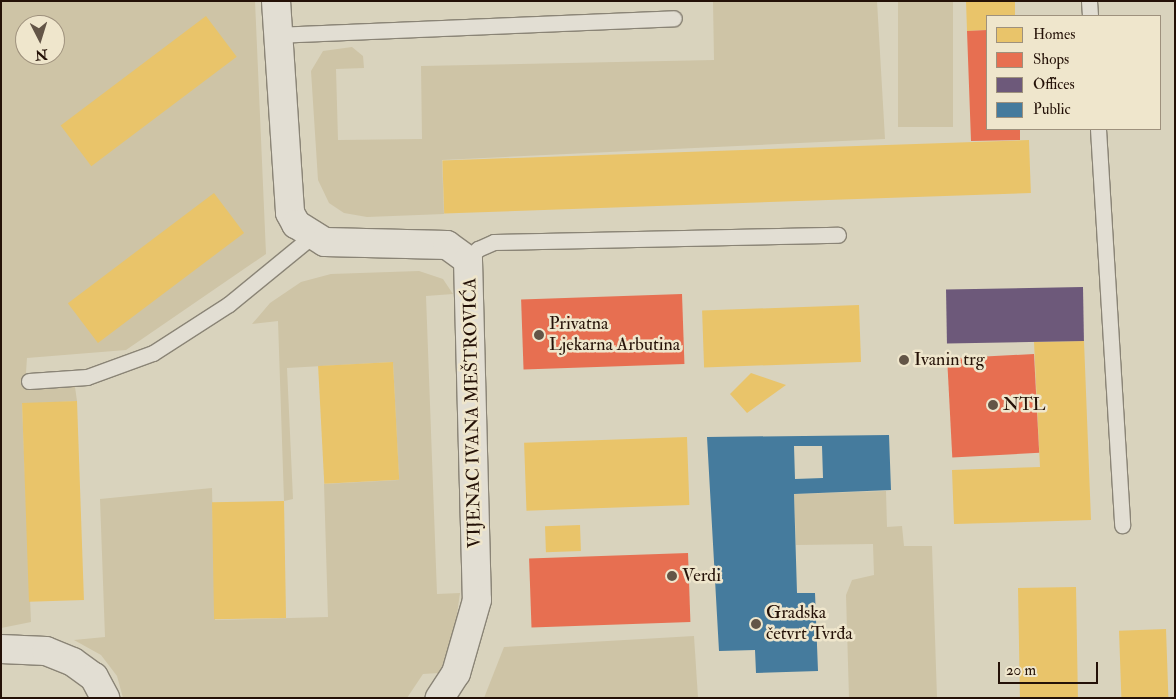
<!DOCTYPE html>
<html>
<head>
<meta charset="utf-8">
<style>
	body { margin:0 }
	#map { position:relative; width:1176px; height:699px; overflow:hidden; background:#d9d3bd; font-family:"IM FELL Double Pica",serif }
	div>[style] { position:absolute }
	.green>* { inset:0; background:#cec4a6; transform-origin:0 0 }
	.homes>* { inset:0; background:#e9c46a; transform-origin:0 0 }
	.shops>* { inset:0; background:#e76f51; transform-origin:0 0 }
	.offices>* { inset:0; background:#6d597a; transform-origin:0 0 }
	.public>* { inset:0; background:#457b9d }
	.roads { filter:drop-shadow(1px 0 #8a8476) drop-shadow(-1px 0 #8a8476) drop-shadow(0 1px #8a8476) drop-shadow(0 -1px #8a8476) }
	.service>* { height:15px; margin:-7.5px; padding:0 7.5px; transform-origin:7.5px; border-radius:7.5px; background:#e2ded3 }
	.minor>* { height:28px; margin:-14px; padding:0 14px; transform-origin:14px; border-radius:14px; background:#e2ded3 }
	.dots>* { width:14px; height:14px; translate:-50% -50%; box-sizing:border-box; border:2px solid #efe6cc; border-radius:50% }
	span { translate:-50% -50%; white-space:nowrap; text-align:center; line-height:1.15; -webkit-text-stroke:5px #efe6cc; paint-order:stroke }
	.poi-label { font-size:18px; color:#241107 }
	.left { translate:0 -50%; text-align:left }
	.street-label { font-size:18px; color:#241107 }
	.frame { position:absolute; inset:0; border:2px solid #241107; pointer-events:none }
	.legend { position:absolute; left:986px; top:15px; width:175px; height:115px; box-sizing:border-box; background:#efe6cc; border:1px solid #9e917d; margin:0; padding:6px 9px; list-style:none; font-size:15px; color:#241107 }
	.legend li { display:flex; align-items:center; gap:10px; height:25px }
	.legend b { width:25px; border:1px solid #9e917d }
	.north { position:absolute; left:15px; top:15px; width:50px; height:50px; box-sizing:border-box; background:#efe6cc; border:1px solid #9e917d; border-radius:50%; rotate:175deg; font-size:14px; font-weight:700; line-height:20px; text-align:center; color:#241107 }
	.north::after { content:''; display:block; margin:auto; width:18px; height:22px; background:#635547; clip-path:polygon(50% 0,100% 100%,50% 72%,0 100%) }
	.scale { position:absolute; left:998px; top:662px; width:100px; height:22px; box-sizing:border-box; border:2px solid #241107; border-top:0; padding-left:6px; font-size:15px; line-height:18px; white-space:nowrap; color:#241107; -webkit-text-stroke:4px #efe6cc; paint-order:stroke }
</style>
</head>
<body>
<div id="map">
	<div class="green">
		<i style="clip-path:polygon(evenodd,1px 1px,255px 1px,266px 254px,126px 350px,27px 358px,25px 388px,75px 387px,77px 401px,22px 404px,31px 622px,1px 628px,1px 1px,25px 25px,55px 25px,55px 55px,25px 55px,25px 25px)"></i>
		<i style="clip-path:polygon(713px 1px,877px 1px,885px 139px,442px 160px,444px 214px,367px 217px,344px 213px,329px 203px,318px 180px,311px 71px,323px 51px,352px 47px,363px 56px,364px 68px,336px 69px,338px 140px,422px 139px,421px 66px,714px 60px)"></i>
		<i style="left:898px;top:1px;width:55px;height:126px"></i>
		<i style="clip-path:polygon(419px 271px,443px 279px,453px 294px,426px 296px,437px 594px,460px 593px,453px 642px,439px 673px,423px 674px,407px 698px,123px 698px,117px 676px,101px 655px,74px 640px,105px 637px,100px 499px,212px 488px,215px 620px,328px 617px,324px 484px,399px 480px,393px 362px,287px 368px,293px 499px,284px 501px,278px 321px,252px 324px,270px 303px,301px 282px,331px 274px)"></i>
		<i style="clip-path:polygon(886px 491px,887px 527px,902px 526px,904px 546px,932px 546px,937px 698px,849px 698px,846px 595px,852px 580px,874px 575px,873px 544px,796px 545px,794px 494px)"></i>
		<i style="clip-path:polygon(694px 636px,698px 698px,484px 698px,504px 647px)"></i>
	</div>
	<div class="homes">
		<i style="clip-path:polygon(966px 1px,1015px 1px,1015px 16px,987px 16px,987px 30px,967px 31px)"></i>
		<i style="left:206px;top:16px;width:51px;height:182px;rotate:53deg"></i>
		<i style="left:1029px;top:140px;width:53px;height:587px;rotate:88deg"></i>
		<i style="left:214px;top:193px;width:50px;height:183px;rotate:53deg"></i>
		<i style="left:859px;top:305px;width:57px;height:157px;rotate:88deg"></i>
		<i style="clip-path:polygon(1084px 341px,1091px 520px,954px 524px,952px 470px,1040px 467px,1034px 342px)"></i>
		<i style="left:393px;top:362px;width:118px;height:75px;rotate:87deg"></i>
		<i style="clip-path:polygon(751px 373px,786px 385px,747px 413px,730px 394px)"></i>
		<i style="left:77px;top:401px;width:199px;height:55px;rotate:88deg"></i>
		<i style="left:687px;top:437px;width:68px;height:163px;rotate:88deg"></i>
		<i style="left:284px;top:501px;width:117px;height:72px;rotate:89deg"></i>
		<i style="left:580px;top:525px;width:26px;height:35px;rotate:88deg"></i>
		<i style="left:1076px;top:587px;width:111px;height:58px;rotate:89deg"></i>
		<i style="left:1166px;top:629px;width:69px;height:47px;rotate:88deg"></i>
	</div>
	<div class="shops">
		<i style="clip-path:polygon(987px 30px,987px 129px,1020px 129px,1020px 140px,971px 141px,967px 31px)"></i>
		<i style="left:682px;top:294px;width:70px;height:161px;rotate:88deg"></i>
		<i style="left:1034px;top:354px;width:99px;height:87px;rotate:87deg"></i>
		<i style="left:688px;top:553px;width:69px;height:159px;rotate:88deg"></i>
	</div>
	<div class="offices">
		<i style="left:1083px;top:287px;width:54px;height:137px;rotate:89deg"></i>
	</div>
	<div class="public">
		<i style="clip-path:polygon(evenodd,889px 435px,891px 490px,794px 494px,797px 593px,815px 593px,818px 671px,756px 673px,755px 650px,719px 651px,707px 437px,889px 435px,794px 446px,822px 446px,823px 478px,795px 479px,794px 446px)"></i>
	</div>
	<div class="roads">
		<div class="service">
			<i style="left:1089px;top:1px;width:15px;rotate:86deg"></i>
			<i style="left:276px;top:35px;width:398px;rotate:-2.4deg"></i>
			<i style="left:1098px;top:129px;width:397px;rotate:86.5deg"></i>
			<i style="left:468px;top:260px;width:15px;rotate:-48deg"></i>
			<i style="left:478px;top:249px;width:17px;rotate:-24deg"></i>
			<i style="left:494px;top:242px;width:344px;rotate:-1.2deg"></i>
			<i style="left:29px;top:381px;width:58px;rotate:-3.9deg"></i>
			<i style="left:87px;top:377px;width:70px;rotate:-20deg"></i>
			<i style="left:153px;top:353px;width:90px;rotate:-32.8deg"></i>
			<i style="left:229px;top:304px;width:106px;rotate:-39.3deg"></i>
		</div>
		<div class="minor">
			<i style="left:276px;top:1px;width:212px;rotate:86.2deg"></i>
			<i style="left:290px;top:213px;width:13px;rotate:61deg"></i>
			<i style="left:296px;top:224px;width:34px;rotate:32deg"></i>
			<i style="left:325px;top:242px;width:122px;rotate:1.4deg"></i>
			<i style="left:447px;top:245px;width:26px;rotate:36deg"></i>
			<i style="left:468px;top:260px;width:340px;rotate:88.5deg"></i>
			<i style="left:477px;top:600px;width:76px;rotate:106deg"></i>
			<i style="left:456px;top:673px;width:30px;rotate:123deg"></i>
			<i style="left:1px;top:649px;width:45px;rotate:2.5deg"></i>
			<i style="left:46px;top:651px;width:29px;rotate:22deg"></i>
			<i style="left:73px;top:662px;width:26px;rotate:36deg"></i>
			<i style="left:94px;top:677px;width:24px;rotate:62deg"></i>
		</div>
	</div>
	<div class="dots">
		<i style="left:539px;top:335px;background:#635547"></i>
		<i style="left:904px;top:360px;background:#635547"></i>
		<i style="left:993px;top:405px;background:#635547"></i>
		<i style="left:672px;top:576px;background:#635547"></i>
		<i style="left:756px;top:624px;background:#635547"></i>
	</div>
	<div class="poi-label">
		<span class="left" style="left:549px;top:335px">Privatna<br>Ljekarna Arbutina</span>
		<span class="left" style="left:914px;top:360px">Ivanin trg</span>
		<span class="left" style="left:1003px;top:405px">NTL</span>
		<span class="left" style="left:682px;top:576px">Verdi</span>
		<span class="left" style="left:766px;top:624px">Gradska<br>četvrt Tvrđa</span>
	</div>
	<div class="street-label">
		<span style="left:473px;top:413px;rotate:-91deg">VIJENAC IVANA MEŠTROVIĆA</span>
	</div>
	<div class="frame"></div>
	<ul class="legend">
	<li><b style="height:14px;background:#e9c46a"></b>Homes</li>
	<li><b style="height:14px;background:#e76f51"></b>Shops</li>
	<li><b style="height:14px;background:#6d597a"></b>Offices</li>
	<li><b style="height:14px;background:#457b9d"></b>Public</li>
	</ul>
	<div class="north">N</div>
	<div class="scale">20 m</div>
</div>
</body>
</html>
